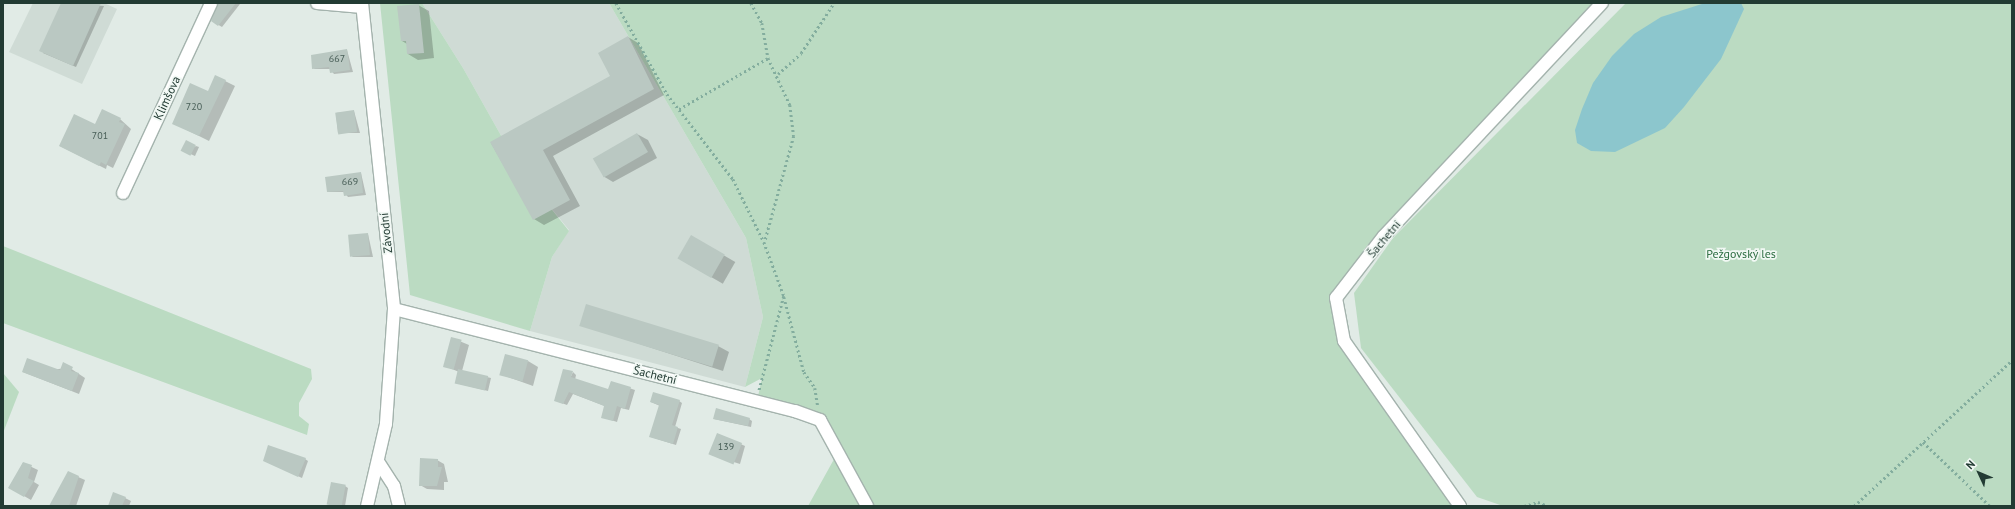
<!DOCTYPE html>
<html>
<head>
<meta charset="utf-8">
<style>
	body { margin:0 }
	#map { position:relative; width:2015px; height:509px; overflow:hidden; background:#e1ebe6; font-family:"PT Sans",sans-serif }
	div>[style] { position:absolute }
	.built>* { inset:0; background:#cfdbd5 }
	.green>* { inset:0; background:#bbdbc2 }
	.water>* { inset:0; background:#8cc6cd }
	.shadow>* { inset:0; background:#0003; transform-origin:0 0 }
	.building>* { inset:0; background:#bac8c2; transform-origin:0 0 }
	.path>* { height:2.5px; margin-top:-1.25px; transform-origin:0; background:repeating-linear-gradient(90deg,#83ad9e 0 2px,transparent 0 5px) }
	.roads { filter:drop-shadow(1px 0 #a4b3ad) drop-shadow(-1px 0 #a4b3ad) drop-shadow(0 1px #a4b3ad) drop-shadow(0 -1px #a4b3ad) }
	.minor>* { height:12px; margin:-6px; padding:0 6px; transform-origin:6px; border-radius:6px; background:#fff }
	.tertiary>* { height:12px; margin:-6px; padding:0 6px; transform-origin:6px; border-radius:6px; background:#fff }
	span { translate:-50% -50%; white-space:nowrap; text-align:center; line-height:1.15; -webkit-text-stroke:3.5px #f1f8f4; paint-order:stroke }
	.number-label { font-size:10px; color:#485e57 }
	.number-label span { -webkit-text-stroke-width:0 }
	.street-label { font-size:12px; color:#223b33 }
	.park-label { font-size:12px; color:#2f6f44 }
	.frame { position:absolute; inset:0; border:4px solid #223b33; pointer-events:none }
	.north { position:absolute; left:1959px; top:453px; width:40px; height:40px; -webkit-text-stroke:3px #f1f8f4; paint-order:stroke; rotate:314deg; font-size:11px; font-weight:700; line-height:16px; text-align:center; color:#223b33 }
	.north::after { content:''; display:block; margin:auto; width:14px; height:18px; background:#223b33; clip-path:polygon(50% 0,100% 100%,50% 72%,0 100%) }
</style>
</head>
<body>
<div id="map">
	<div class="built">
		<i style="clip-path:polygon(33px 3px,104px 3px,117px 9px,82px 84px,9px 52px)"></i>
		<i style="clip-path:polygon(422px 3px,609px 3px,746px 238px,763px 317px,745px 387px,530px 331px,552px 257px,569px 230px,521px 171px,463px 68px)"></i>
	</div>
	<div class="green">
		<i style="clip-path:polygon(380px 3px,422px 3px,463px 68px,521px 171px,569px 231px,552px 257px,530px 331px,410px 295px)"></i>
		<i style="clip-path:polygon(609px 3px,1602px 3px,1336px 298px,1344px 341px,1460px 506px,808px 506px,838px 452px,820px 420px,757px 401px,762px 378px,745px 387px,763px 317px,746px 238px)"></i>
		<i style="clip-path:polygon(1626px 3px,2012px 3px,2012px 506px,1503px 506px,1477px 497px,1361px 348px,1354px 293px,1393px 238px)"></i>
		<i style="clip-path:polygon(3px 246px,311px 369px,312px 379px,299px 403px,299px 416px,309px 424px,307px 435px,3px 323px)"></i>
		<i style="clip-path:polygon(3px 373px,19px 392px,3px 433px)"></i>
	</div>
	<div class="water">
		<i style="clip-path:polygon(1705px 3px,1741px 3px,1744px 9px,1721px 59px,1684px 107px,1665px 128px,1615px 152px,1591px 151px,1577px 143px,1575px 130px,1582px 109px,1593px 83px,1612px 56px,1634px 34px,1661px 17px)"></i>
	</div>
	<div class="shadow">
		<i style="clip-path:polygon(62px 3px,104px 6px,76px 67px,43px 53px)"></i>
		<i style="clip-path:polygon(221px 3px,240px 4px,222px 27px,212px 21px)"></i>
		<i style="clip-path:polygon(418px 5px,429px 11px,434px 58px,418px 60px,408px 54px,407px 44px,402px 41px)"></i>
		<i style="clip-path:polygon(628px 37px,638px 43px,664px 95px,553px 156px,580px 206px,544px 225px,534px 219px,491px 143px,612px 76px)"></i>
		<i style="clip-path:polygon(347px 50px,353px 72px,334px 74px,330px 69px,313px 69px)"></i>
		<i style="clip-path:polygon(225px 81px,235px 86px,209px 141px,173px 123px)"></i>
		<i style="clip-path:polygon(354px 111px,360px 133px,338px 133px,336px 113px)"></i>
		<i style="clip-path:polygon(120px 119px,131px 129px,113px 168px,107px 165px,106px 169px,60px 146px,95px 125px)"></i>
		<i style="clip-path:polygon(637px 134px,648px 140px,657px 158px,613px 182px,603px 176px)"></i>
		<i style="clip-path:polygon(196px 146px,199px 147px,195px 156px,186px 152px)"></i>
		<i style="clip-path:polygon(361px 173px,366px 195px,348px 197px,344px 192px,327px 192px)"></i>
		<i style="clip-path:polygon(368px 234px,373px 257px,352px 257px)"></i>
		<i style="left:692px;top:237px;width:50px;height:25px;rotate:30deg"></i>
		<i style="clip-path:polygon(581px 325px,718px 346px,729px 352px,723px 371px)"></i>
		<i style="clip-path:polygon(452px 338px,469px 345px,462px 371px,491px 378px,488px 391px,456px 383px,459px 372px,445px 366px)"></i>
		<i style="clip-path:polygon(528px 361px,538px 367px,533px 386px,500px 374px)"></i>
		<i style="clip-path:polygon(70px 368px,85px 378px,79px 394px,23px 372px)"></i>
		<i style="clip-path:polygon(573px 372px,576px 375px,575px 380px,609px 390px,611px 382px,635px 390px,629px 410px,621px 408px,617px 422px,602px 417px,605px 406px,573px 394px,567px 405px,559px 402px)"></i>
		<i style="clip-path:polygon(679px 401px,682px 403px,675px 427px,681px 429px,676px 445px,651px 437px,660px 406px,651px 402px)"></i>
		<i style="clip-path:polygon(714px 419px,749px 419px,752px 421px,751px 427px)"></i>
		<i style="clip-path:polygon(718px 434px,745px 446px,740px 464px,712px 455px)"></i>
		<i style="clip-path:polygon(305px 459px,308px 461px,302px 478px,267px 462px)"></i>
		<i style="clip-path:polygon(437px 460px,444px 464px,448px 482px,444px 482px,444px 490px,427px 489px,420px 485px)"></i>
		<i style="clip-path:polygon(23px 463px,38px 470px,34px 482px,39px 485px,31px 500px,10px 488px)"></i>
		<i style="clip-path:polygon(69px 473px,85px 480px,76px 506px,50px 506px)"></i>
		<i style="clip-path:polygon(345px 486px,348px 488px,345px 506px,327px 503px)"></i>
		<i style="clip-path:polygon(125px 498px,131px 501px,129px 506px,109px 506px)"></i>
	</div>
	<div class="building">
		<i style="clip-path:polygon(61px 3px,101px 3px,73px 66px,39px 51px)"></i>
		<i style="clip-path:polygon(218px 3px,236px 3px,218px 26px,211px 21px)"></i>
		<i style="clip-path:polygon(419px 4px,424px 53px,407px 54px,406px 41px,401px 41px,397px 6px)"></i>
		<i style="clip-path:polygon(628px 36px,654px 89px,543px 150px,570px 200px,533px 220px,490px 142px,610px 76px,598px 53px)"></i>
		<i style="clip-path:polygon(347px 49px,350px 70px,330px 73px,329px 67px,312px 69px,311px 55px)"></i>
		<i style="clip-path:polygon(215px 75px,226px 80px,199px 136px,172px 124px,190px 83px,208px 91px)"></i>
		<i style="clip-path:polygon(102px 109px,121px 118px,119px 122px,125px 124px,106px 165px,101px 162px,99px 166px,59px 146px,74px 114px,95px 124px)"></i>
		<i style="left:354px;top:110px;width:22px;height:19px;rotate:82deg"></i>
		<i style="left:637px;top:133px;width:22px;height:51px;rotate:60deg"></i>
		<i style="left:186px;top:140px;width:11px;height:12px;rotate:27deg"></i>
		<i style="clip-path:polygon(361px 172px,363px 193px,344px 196px,343px 191px,327px 192px,325px 177px)"></i>
		<i style="left:368px;top:233px;width:22px;height:20px;rotate:85deg"></i>
		<i style="left:691px;top:235px;width:39px;height:27px;rotate:30deg"></i>
		<i style="left:586px;top:304px;width:139px;height:23px;rotate:17deg"></i>
		<i style="left:451px;top:337px;width:11px;height:31px;rotate:15deg"></i>
		<i style="left:505px;top:354px;width:24px;height:22px;rotate:15deg"></i>
		<i style="clip-path:polygon(27px 358px,60px 370px,63px 362px,73px 367px,71px 371px,79px 373px,72px 391px,22px 372px)"></i>
		<i style="left:458px;top:369px;width:31px;height:15px;rotate:13deg"></i>
		<i style="clip-path:polygon(563px 369px,573px 371px,571px 377px,608px 389px,611px 381px,631px 387px,625px 409px,617px 406px,613px 421px,601px 418px,604px 406px,569px 392px,563px 404px,554px 401px)"></i>
		<i style="clip-path:polygon(653px 392px,680px 400px,672px 425px,678px 427px,673px 444px,649px 437px,659px 405px,650px 402px)"></i>
		<i style="clip-path:polygon(716px 408px,750px 418px,748px 426px,713px 419px)"></i>
		<i style="left:717px;top:433px;width:27px;height:23px;rotate:22deg"></i>
		<i style="clip-path:polygon(268px 445px,306px 458px,298px 477px,263px 461px)"></i>
		<i style="clip-path:polygon(420px 458px,438px 459px,438px 467px,442px 467px,437px 486px,419px 486px)"></i>
		<i style="clip-path:polygon(23px 462px,32px 465px,28px 478px,34px 481px,24px 497px,8px 488px)"></i>
		<i style="clip-path:polygon(68px 471px,79px 476px,69px 506px,49px 506px)"></i>
		<i style="left:331px;top:482px;width:15px;height:23px;rotate:11deg"></i>
		<i style="clip-path:polygon(113px 492px,126px 497px,122px 506px,108px 506px)"></i>
	</div>
	<div class="path">
		<i style="left:616px;top:3px;width:104px;rotate:60.7deg"></i>
		<i style="left:667px;top:94px;width:108px;rotate:52.2deg"></i>
		<i style="left:733px;top:179px;width:70px;rotate:63.8deg"></i>
		<i style="left:764px;top:242px;width:58px;rotate:69.7deg"></i>
		<i style="left:784px;top:296px;width:98px;rotate:104.7deg"></i>
		<i style="left:751px;top:3px;width:23px;rotate:61deg"></i>
		<i style="left:762px;top:23px;width:36px;rotate:80deg"></i>
		<i style="left:768px;top:58px;width:52px;rotate:64.9deg"></i>
		<i style="left:790px;top:105px;width:31px;rotate:83deg"></i>
		<i style="left:794px;top:136px;width:109px;rotate:105.4deg"></i>
		<i style="left:778px;top:74px;width:31px;rotate:-42deg"></i>
		<i style="left:801px;top:53px;width:60px;rotate:-56.6deg"></i>
		<i style="left:679px;top:109px;width:103px;rotate:-29.8deg"></i>
		<i style="left:784px;top:297px;width:78px;rotate:75.1deg"></i>
		<i style="left:804px;top:372px;width:19px;rotate:55deg"></i>
		<i style="left:815px;top:388px;width:18px;rotate:81deg"></i>
		<i style="left:1923px;top:442px;width:93px;rotate:43.7deg"></i>
		<i style="left:1524px;top:506px;width:15px;rotate:-16deg"></i>
		<i style="left:1538px;top:502px;width:11px;rotate:22deg"></i>
		<i style="left:1854px;top:506px;width:215px;rotate:-42.7deg"></i>
	</div>
	<div class="roads">
		<div class="minor">
			<i style="left:317px;top:3px;width:45px;rotate:5.1deg"></i>
			<i style="left:123px;top:193px;width:209px;rotate:-65.1deg"></i>
			<i style="left:394px;top:309px;width:414px;rotate:14.3deg"></i>
			<i style="left:795px;top:411px;width:27px;rotate:20deg"></i>
			<i style="left:820px;top:420px;width:98px;rotate:61.3deg"></i>
			<i style="left:379px;top:463px;width:27px;rotate:57deg"></i>
			<i style="left:394px;top:486px;width:21px;rotate:76deg"></i>
			<i style="left:1460px;top:506px;width:202px;rotate:-125.1deg"></i>
			<i style="left:1344px;top:341px;width:44px;rotate:-100.5deg"></i>
			<i style="left:1336px;top:298px;width:78px;rotate:-52.3deg"></i>
			<i style="left:1384px;top:236px;width:319px;rotate:-46.9deg"></i>
		</div>
		<div class="tertiary">
			<i style="left:362px;top:3px;width:308px;rotate:84deg"></i>
			<i style="left:394px;top:309px;width:115px;rotate:94deg"></i>
			<i style="left:386px;top:424px;width:84px;rotate:103deg"></i>
		</div>
	</div>
	<div class="number-label">
		<span style="left:337px;top:59px">667</span>
		<span style="left:194px;top:107px">720</span>
		<span style="left:100px;top:136px">701</span>
		<span style="left:350px;top:182px">669</span>
		<span style="left:726px;top:447px">139</span>
	</div>
	<div class="street-label">
		<span style="left:167px;top:98px;rotate:-65deg">Klimšova</span>
		<span style="left:386px;top:233px;rotate:-96deg">Závodní</span>
		<span style="left:1384px;top:239px;rotate:-50deg">Šachetní</span>
		<span style="left:655px;top:375px;rotate:14deg">Šachetní</span>
	</div>
	<div class="park-label">
		<span style="left:1741px;top:254px">Pežgovský les</span>
	</div>
	<div class="frame"></div>
	<div class="north">N</div>
</div>
</body>
</html>
